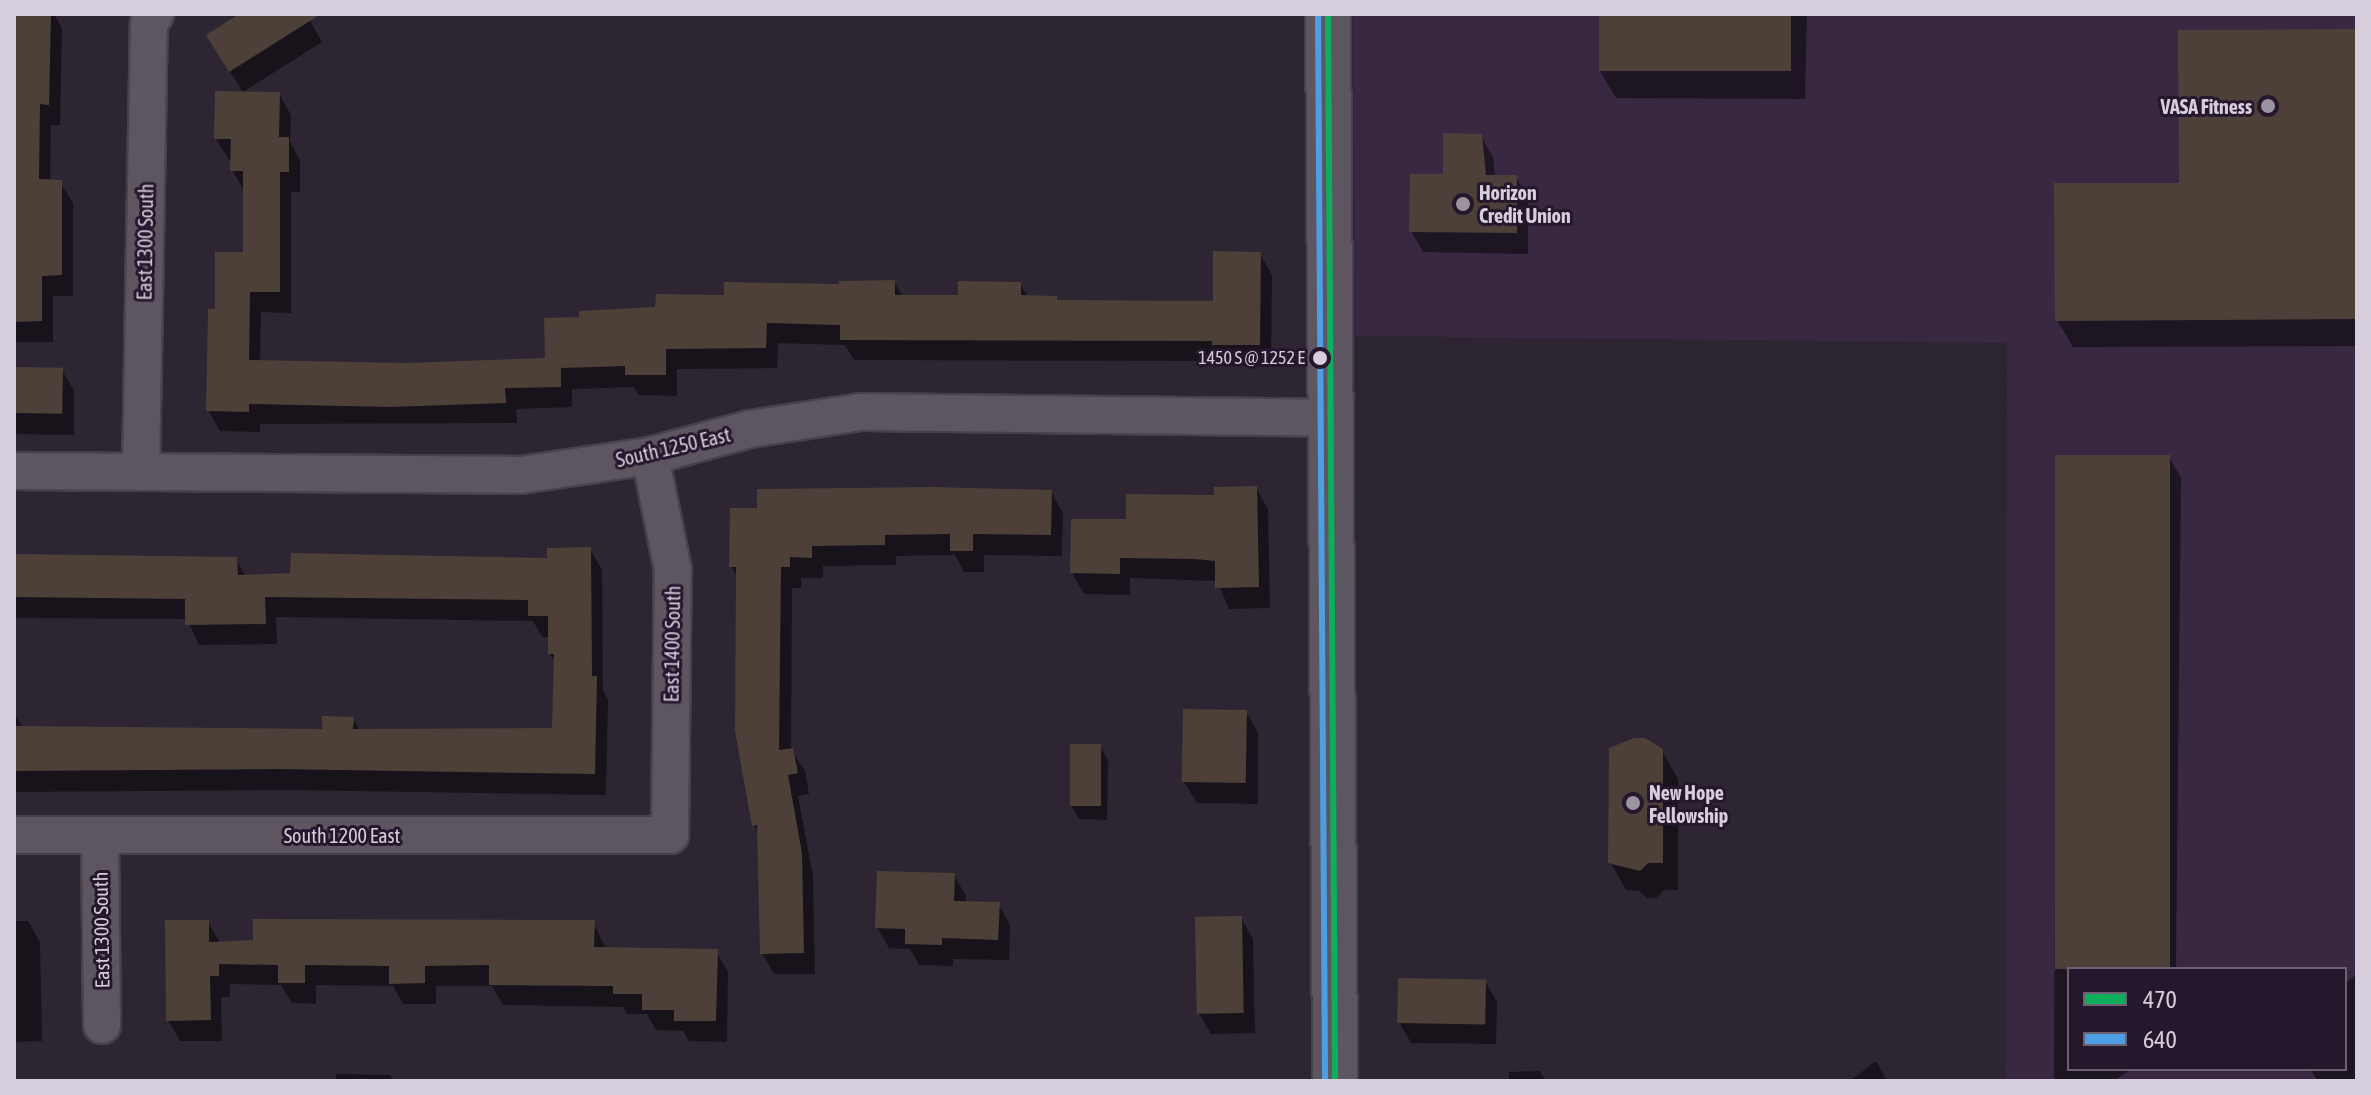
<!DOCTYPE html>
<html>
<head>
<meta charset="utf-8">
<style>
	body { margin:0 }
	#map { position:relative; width:2371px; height:1095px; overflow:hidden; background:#2d2531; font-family:"Asap Condensed",sans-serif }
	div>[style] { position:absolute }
	.built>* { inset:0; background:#382841 }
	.shadow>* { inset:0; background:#0007 }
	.building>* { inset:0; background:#4c4039; transform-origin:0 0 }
	.roads { filter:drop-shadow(2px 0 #47414b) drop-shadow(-2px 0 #47414b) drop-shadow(0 2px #47414b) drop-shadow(0 -2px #47414b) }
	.street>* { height:36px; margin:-18px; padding:0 18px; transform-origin:18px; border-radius:18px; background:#5d5661 }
	.secondary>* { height:44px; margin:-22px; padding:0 22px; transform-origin:22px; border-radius:22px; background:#5d5661 }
	.bus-1>* { height:6px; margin:-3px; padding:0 3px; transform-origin:3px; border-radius:3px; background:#0daf5c }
	.bus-2>* { height:6px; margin:-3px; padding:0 3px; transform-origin:3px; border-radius:3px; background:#4d9ee5 }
	.dots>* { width:22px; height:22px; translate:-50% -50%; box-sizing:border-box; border:4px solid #25172c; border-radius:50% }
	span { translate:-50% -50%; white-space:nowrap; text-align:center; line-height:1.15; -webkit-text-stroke:6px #25172c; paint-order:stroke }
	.bus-label { font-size:18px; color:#d7cedd }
	.right { translate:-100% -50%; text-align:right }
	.poi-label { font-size:20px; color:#d7cedd; font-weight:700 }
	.left { translate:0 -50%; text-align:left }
	.street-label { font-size:20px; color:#d7cedd }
	.frame { position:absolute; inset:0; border:16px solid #d7cedd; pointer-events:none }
	.legend { position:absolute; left:2067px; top:967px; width:280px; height:104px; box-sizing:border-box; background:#25172c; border:2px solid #6c6073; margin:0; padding:10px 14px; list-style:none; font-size:24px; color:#d7cedd }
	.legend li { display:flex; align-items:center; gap:16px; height:40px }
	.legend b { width:40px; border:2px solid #6c6073 }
</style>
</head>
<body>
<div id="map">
	<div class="built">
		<i style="clip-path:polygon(evenodd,1353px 14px,2357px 14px,2357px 1081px,2006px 1081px,2007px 343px,1355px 336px,1353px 14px,2069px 969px,2345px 969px,2345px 1069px,2069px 1069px,2069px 969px)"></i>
	</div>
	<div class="shadow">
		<i style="clip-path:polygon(14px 14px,54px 14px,62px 28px,60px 125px,51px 125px,50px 181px,60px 182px,73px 203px,73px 296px,53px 296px,53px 342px,14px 342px)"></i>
		<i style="clip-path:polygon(242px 14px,306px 14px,322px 42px,243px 92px,220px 56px)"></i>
		<i style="clip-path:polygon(1601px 14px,1807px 14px,1805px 99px,1616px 98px,1600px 71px)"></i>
		<i style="clip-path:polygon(2357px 31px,2357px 346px,2073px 347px,2057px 320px,2181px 185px)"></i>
		<i style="clip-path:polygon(279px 94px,291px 115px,290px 142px,300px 160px,300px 192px,291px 192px,291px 313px,261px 312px,260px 363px,407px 365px,547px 360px,581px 318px,726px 297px,894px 282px,903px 297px,960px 297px,1020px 284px,1028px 297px,1058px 302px,1215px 303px,1260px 254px,1272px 275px,1271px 366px,1227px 366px,1224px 361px,854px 360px,845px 345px,778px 343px,777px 368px,677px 369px,677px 396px,639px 395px,634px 387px,572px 389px,572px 407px,516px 409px,517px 423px,260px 424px,260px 432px,220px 431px,208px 410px,217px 311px,245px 254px,245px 192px,232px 170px,233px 160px,229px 160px,216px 139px)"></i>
		<i style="clip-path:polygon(1481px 136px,1493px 157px,1495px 177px,1516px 177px,1528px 198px,1528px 254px,1423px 252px,1411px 231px,1445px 176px)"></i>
		<i style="clip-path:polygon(14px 370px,62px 370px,74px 391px,74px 435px,14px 434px)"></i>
		<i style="clip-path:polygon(2057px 457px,2169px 457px,2181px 478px,2176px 969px,2069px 969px,2069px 1069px,2131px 1069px,2114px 1081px,2054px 1081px)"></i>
		<i style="clip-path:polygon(1256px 488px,1268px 509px,1270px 608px,1229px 609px,1217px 581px,1130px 578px,1130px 595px,1084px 594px,1072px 573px,1128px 521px)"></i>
		<i style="clip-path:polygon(1051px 492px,1063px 513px,1062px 556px,984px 555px,984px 572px,964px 572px,955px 555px,896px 556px,896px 565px,823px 566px,823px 578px,801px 578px,801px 588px,792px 588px,791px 750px,805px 771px,809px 794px,798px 796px,813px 876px,815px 974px,774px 974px,762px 953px,759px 835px,754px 825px,738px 579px,731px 566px,732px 510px)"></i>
		<i style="clip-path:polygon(590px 549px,602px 570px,603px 691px,608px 699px,606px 795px,289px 790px,14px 792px,14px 713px,23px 728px,324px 731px,353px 718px,360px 731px,554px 730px,556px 663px,550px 654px,550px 637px,542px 637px,533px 621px,276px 617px,277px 644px,199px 645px,187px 619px,14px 618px,14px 556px,236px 559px,246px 577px,549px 560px)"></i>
		<i style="clip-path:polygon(1246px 712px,1258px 733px,1258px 804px,1197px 803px,1184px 782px)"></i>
		<i style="clip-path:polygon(1099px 746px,1108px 760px,1107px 820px,1079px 819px,1071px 805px)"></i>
		<i style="clip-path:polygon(1662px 751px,1678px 779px,1678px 890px,1664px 890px,1656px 898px,1647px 898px,1639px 891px,1626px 890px,1610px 862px)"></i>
		<i style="clip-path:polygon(954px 875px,966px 896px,966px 904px,998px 904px,1010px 925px,1009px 960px,953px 959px,953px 966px,919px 965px,910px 949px,889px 948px,877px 927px)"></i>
		<i style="clip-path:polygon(1241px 918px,1253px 939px,1255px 1033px,1211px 1034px,1199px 1013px)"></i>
		<i style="clip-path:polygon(14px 921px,28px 921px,40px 942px,42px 1041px,14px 1042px)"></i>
		<i style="clip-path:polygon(208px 922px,220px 943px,593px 922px,606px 949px,716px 951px,728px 972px,727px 1042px,689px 1041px,683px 1031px,656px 1030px,647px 1014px,627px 1014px,623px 1007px,503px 1005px,492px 986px,436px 986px,436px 1004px,403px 1004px,393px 986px,316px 985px,316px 1004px,292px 1003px,281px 985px,230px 984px,230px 997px,221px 997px,222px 1041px,180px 1041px,168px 1020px)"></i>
		<i style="clip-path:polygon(2357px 974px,2357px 1081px,2318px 1081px,2310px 1069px,2345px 1069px,2345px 983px)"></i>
		<i style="clip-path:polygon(1485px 981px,1497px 1002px,1496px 1044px,1411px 1043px,1399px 1022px)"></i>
		<i style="clip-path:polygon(1876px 1061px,1887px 1081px,1850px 1081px)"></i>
		<i style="clip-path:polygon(1540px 1071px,1545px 1081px,1509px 1081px,1509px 1072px)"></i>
		<i style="clip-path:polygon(336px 1074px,390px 1075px,393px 1081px,336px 1081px)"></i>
	</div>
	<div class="building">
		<i style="clip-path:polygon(14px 14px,51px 14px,49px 105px,40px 104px,39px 179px,62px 180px,62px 275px,42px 276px,42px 321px,14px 322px)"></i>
		<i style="clip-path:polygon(239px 14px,321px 14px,229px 72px,206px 35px)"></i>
		<i style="left:1599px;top:14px;width:192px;height:57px"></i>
		<i style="clip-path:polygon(2357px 29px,2357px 319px,2055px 321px,2054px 183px,2179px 183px,2178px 30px)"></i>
		<i style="clip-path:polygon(215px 91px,280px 92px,279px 137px,289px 137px,289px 172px,280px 172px,280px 292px,250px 292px,249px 360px,406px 363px,545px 358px,544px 318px,579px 317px,579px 311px,655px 307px,656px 294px,724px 295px,724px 282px,839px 284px,839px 281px,895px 280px,895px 295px,958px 295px,958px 281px,1021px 282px,1021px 295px,1057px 296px,1057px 300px,1213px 301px,1213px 251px,1261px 252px,1260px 345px,1212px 345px,1212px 341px,840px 340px,840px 325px,767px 323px,766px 348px,666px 349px,666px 375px,625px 375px,625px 366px,561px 368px,561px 387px,505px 388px,506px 403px,390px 407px,249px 404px,249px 412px,206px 411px,208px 309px,215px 309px,215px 252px,243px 252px,243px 171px,230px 171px,231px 139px,214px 139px)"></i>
		<i style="clip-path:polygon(1443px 133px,1482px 134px,1486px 175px,1517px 175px,1517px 233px,1409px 232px,1410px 174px,1443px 174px)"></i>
		<i style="left:14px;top:367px;width:49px;height:46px;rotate:1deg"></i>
		<i style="left:2055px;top:455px;width:115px;height:514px"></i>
		<i style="clip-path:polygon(1257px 486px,1259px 587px,1215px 588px,1215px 561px,1195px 559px,1120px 558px,1120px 574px,1070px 573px,1071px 519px,1126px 519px,1126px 494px,1214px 495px,1214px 487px)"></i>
		<i style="clip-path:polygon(933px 487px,1052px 490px,1051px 535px,973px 534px,973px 551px,950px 551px,950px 534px,885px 535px,885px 545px,812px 546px,812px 558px,790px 557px,790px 567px,781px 567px,779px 750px,793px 748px,798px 773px,788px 775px,802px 853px,804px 953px,760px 954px,757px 825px,752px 826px,735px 731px,736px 567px,729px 567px,730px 508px,757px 508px,757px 489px)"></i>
		<i style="clip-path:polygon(591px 547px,592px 676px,597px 676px,595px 774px,276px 769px,14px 771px,14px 726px,322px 729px,322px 716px,354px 717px,353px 729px,552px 728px,554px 654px,548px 654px,548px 616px,528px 616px,528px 600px,265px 597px,266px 624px,185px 625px,185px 599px,14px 597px,14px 554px,237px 557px,238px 575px,290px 573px,291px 553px,547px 558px,547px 548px)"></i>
		<i style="left:1183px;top:709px;width:64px;height:73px;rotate:1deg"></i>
		<i style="clip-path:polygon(1634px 738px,1645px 738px,1663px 749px,1663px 863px,1648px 863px,1640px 871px,1608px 863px,1609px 748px)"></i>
		<i style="left:1070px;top:744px;width:31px;height:62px"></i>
		<i style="clip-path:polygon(877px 871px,955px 873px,954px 901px,1000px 902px,998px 940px,942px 938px,942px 945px,905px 944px,905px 929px,875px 928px)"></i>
		<i style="left:1242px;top:916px;width:97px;height:47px;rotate:89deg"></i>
		<i style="clip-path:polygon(253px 919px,595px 920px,594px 947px,718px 949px,716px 1021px,674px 1021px,674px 1010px,642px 1010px,642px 994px,613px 994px,613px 986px,489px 985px,489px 965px,425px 966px,425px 983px,389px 984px,389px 966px,305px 965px,305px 983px,278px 983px,278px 965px,219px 964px,219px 976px,210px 976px,211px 1020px,166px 1021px,165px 920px,209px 920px,209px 942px,253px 940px)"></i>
		<i style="left:1398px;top:978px;width:88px;height:45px;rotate:1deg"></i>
	</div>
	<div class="roads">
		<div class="street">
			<i style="left:14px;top:471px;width:507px;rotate:0.45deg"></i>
			<i style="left:521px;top:475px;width:130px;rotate:-8.4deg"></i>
			<i style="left:650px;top:456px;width:104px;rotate:-15.1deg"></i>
			<i style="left:750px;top:429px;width:112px;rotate:-8.7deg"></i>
			<i style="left:861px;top:412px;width:470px;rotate:0.7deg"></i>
			<i style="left:141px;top:472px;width:448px;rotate:-89deg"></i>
			<i style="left:149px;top:24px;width:12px;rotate:-59deg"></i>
			<i style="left:14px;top:835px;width:656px"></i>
			<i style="left:670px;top:835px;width:265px;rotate:-89.4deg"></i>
			<i style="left:673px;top:570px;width:116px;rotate:-101.4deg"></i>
			<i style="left:100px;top:835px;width:190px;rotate:89.4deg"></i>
		</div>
		<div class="secondary">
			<i style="left:1328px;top:14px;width:1067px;rotate:89.62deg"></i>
		</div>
	</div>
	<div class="bus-1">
		<i style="left:1328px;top:14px;width:1067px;rotate:89.62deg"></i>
	</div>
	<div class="bus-2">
		<i style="left:1318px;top:14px;width:1067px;rotate:89.62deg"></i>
	</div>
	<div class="dots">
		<i style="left:2268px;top:106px;background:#9c93a1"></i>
		<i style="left:1463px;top:204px;background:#9c93a1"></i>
		<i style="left:1320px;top:358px;background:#d7cedd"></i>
		<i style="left:1633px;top:803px;background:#9c93a1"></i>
	</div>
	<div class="bus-label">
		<span class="right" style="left:1305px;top:358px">1450 S @ 1252 E</span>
	</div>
	<div class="poi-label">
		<span class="right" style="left:2252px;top:106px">VASA Fitness</span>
		<span class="left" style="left:1479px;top:204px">Horizon<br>Credit Union</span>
		<span class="left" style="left:1649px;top:804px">New Hope<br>Fellowship</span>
	</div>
	<div class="street-label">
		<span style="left:145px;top:242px;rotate:-89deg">East 1300 South</span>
		<span style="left:673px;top:447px;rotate:-13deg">South 1250 East</span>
		<span style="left:672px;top:644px;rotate:-89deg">East 1400 South</span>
		<span style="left:342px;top:835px">South 1200 East</span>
		<span style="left:101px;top:930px;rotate:-91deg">East 1300 South</span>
	</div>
	<div class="frame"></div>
	<ul class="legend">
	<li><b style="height:10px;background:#0daf5c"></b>470</li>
	<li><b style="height:10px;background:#4d9ee5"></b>640</li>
	</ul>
</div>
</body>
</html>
